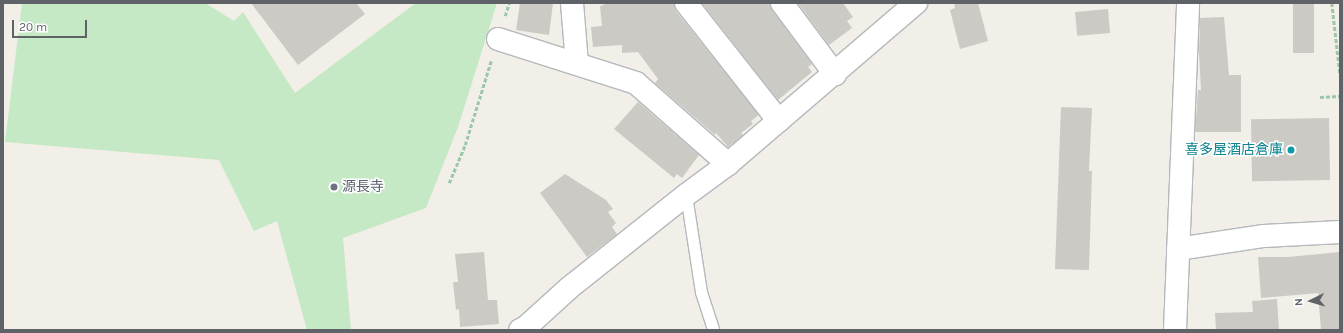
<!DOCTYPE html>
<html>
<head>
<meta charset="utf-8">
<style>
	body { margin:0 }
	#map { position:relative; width:1343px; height:333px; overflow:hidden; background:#f1efe8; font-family:Karla,"Noto Sans JP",sans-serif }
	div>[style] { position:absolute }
	.green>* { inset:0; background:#c5e8c5 }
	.building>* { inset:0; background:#cccac5; transform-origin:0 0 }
	.path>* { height:2.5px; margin-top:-1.25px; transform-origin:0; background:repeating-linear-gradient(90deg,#9cc7a9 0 4px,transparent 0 6px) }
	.roads { filter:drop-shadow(1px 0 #b5b8bc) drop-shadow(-1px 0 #b5b8bc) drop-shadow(0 1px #b5b8bc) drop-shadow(0 -1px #b5b8bc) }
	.lane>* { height:11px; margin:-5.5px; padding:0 5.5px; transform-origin:5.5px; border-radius:5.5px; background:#fff }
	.street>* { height:22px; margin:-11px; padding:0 11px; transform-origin:11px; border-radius:11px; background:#fff }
	.dots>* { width:11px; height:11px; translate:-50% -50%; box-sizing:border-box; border:2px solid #fff; border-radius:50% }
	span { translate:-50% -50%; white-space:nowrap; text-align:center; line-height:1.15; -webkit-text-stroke:3px #fff; paint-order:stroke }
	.culture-label { font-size:14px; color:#0d838f }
	.right { translate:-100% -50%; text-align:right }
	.worship-label { font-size:14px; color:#5b616d }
	.left { translate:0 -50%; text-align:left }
	.frame { position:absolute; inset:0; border:4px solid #5f6368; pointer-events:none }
	.north { position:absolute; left:1291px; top:281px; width:40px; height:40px; -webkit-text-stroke:3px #fff; paint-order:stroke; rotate:265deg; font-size:11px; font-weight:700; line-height:16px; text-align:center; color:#5f6368 }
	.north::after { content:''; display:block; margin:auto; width:14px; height:18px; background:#5f6368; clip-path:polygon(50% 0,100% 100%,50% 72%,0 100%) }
	.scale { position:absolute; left:12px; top:20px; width:75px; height:18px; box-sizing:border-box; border:2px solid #5f6368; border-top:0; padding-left:5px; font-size:12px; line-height:14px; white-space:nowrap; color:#5f6368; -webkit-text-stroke:3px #fff; paint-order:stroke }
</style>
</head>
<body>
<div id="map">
	<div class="green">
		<i style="clip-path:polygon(22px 3px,205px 3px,234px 21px,243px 12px,295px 93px,416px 3px,497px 3px,458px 127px,426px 208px,343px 238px,351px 330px,307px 330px,277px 221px,254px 231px,219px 160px,5px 142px)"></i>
	</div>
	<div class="building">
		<i style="clip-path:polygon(251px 3px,356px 3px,365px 14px,298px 65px)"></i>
		<i style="clip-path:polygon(520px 3px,553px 3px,549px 35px,516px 30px)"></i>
		<i style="clip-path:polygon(603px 3px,674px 3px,676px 11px,759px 115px,751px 121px,753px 124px,741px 133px,743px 135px,728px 147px,716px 133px,715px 135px,655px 83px,658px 79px,638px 52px,622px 53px,622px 45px,593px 47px,591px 27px,602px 26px,600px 6px,604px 5px)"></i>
		<i style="clip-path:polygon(702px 3px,770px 3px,772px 10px,812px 64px,808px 67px,812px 72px,778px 100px)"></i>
		<i style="clip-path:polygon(798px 3px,843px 3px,853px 17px,847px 21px,852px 28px,829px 45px)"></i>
		<i style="clip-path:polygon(954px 3px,978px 3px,988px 41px,960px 49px,950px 10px,955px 8px)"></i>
		<i style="left:1293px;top:3px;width:21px;height:50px"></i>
		<i style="left:1108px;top:9px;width:24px;height:33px;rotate:85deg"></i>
		<i style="clip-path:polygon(1224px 17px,1229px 75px,1241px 75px,1241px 132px,1195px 132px,1198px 90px,1201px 90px,1199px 53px,1200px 18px)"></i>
		<i style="clip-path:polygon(638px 102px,699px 155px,682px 178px,677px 174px,674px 178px,614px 129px)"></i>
		<i style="clip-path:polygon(1061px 107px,1092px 108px,1089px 171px,1092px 171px,1089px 270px,1055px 269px)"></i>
		<i style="left:1329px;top:118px;width:62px;height:78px;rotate:89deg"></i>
		<i style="clip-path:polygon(565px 174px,606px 200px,613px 209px,608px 212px,616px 223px,612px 227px,617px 234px,587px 257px,540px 193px)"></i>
		<i style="clip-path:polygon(484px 252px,488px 300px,497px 300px,499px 324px,460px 327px,459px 309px,456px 310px,453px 282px,458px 282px,455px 254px)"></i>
		<i style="clip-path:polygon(1340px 252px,1340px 330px,1321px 330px,1318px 293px,1261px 298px,1258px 257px,1288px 257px)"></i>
		<i style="clip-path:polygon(1277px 299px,1279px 330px,1216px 330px,1215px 313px,1253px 312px,1252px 301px)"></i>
	</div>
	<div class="path">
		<i style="left:1332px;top:3px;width:70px;rotate:83.5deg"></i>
		<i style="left:505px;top:16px;width:14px;rotate:-73deg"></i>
		<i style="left:1320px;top:97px;width:20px;rotate:-3deg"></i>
		<i style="left:449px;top:183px;width:41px;rotate:-67.2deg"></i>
		<i style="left:465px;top:145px;width:88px;rotate:-72.8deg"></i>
	</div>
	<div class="roads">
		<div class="lane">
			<i style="left:686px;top:195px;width:98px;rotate:81.2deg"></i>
			<i style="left:701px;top:292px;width:40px;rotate:72deg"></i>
		</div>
		<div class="street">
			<i style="left:572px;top:3px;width:61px;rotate:85.3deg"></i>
			<i style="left:686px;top:3px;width:150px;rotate:51.8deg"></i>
			<i style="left:782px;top:3px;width:89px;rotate:53.3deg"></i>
			<i style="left:498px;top:39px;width:145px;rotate:17.7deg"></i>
			<i style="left:636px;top:83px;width:123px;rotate:41.4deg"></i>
			<i style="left:1178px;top:249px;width:87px;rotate:-8.6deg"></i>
			<i style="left:1264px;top:236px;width:76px;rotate:-3deg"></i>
			<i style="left:520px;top:330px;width:5px;rotate:-22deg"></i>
			<i style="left:525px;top:328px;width:59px;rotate:-42.3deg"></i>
			<i style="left:569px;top:288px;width:149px;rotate:-38.5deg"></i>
			<i style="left:686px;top:195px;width:52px;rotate:-36.4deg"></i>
			<i style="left:728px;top:164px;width:248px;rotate:-40.6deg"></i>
			<i style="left:1175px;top:330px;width:327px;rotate:-87.7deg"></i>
		</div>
	</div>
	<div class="dots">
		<i style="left:1291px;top:150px;background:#0f9aa8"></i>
		<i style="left:334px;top:187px;background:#6b7280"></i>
	</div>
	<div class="culture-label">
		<span class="right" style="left:1283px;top:150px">喜多屋酒店倉庫</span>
	</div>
	<div class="worship-label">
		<span class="left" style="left:342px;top:187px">源長寺</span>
	</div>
	<div class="frame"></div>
	<div class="north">N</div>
	<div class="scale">20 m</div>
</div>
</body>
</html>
